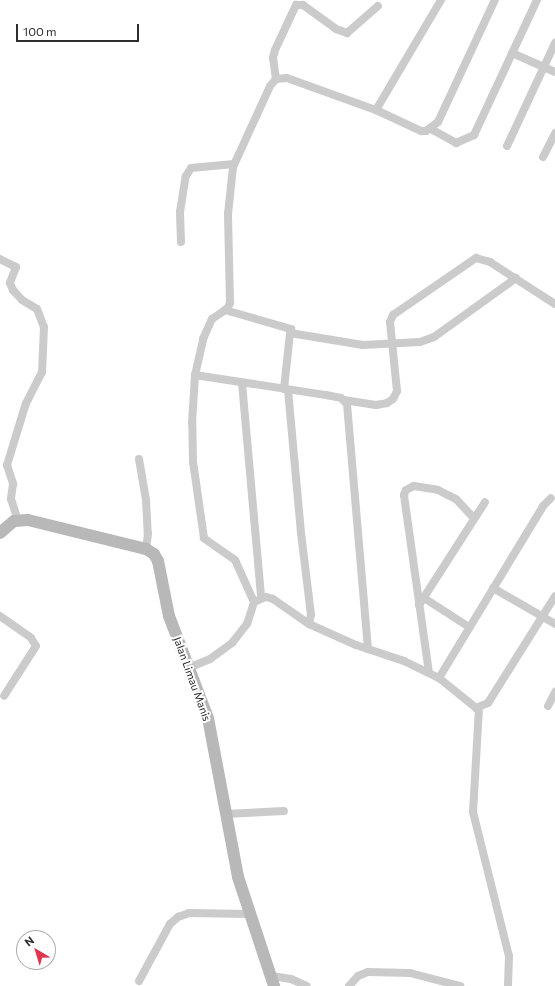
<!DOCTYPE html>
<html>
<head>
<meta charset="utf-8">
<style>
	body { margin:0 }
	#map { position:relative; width:555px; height:986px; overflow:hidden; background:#fff; font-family:Commissioner,sans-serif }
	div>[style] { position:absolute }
	.street>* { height:8px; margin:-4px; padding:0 4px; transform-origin:4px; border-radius:4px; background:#cbcbcb }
	.secondary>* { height:12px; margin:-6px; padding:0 6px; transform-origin:6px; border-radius:6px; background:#b8b8b8 }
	span { translate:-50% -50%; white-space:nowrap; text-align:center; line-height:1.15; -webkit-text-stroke:4px #fff; paint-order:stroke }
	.street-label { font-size:11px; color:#2e2e2e }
	.north { position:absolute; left:16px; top:930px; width:40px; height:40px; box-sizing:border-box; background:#fff; border:1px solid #ababab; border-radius:50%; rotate:322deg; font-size:11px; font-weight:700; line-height:16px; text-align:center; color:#2e2e2e }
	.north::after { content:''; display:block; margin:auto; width:14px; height:18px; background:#e1354f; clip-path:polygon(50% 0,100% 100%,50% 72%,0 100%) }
	.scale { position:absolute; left:16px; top:24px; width:123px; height:18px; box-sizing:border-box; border:2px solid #2e2e2e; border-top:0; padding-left:5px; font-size:12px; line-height:14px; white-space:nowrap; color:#2e2e2e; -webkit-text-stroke:3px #fff; paint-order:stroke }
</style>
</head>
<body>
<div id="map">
	<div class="street">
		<i style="left:512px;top:53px;width:47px;rotate:23.8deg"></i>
		<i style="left:276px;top:79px;width:21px;rotate:-98deg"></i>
		<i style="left:273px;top:58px;width:8px;rotate:-76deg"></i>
		<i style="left:275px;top:50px;width:50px;rotate:-65deg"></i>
		<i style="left:296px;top:5px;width:7px"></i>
		<i style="left:303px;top:5px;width:41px;rotate:36deg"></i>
		<i style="left:336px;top:29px;width:12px;rotate:20deg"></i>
		<i style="left:347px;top:33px;width:41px;rotate:-41.1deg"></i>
		<i style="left:376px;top:110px;width:128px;rotate:-59.4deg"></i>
		<i style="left:431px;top:129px;width:29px;rotate:29deg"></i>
		<i style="left:456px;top:143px;width:20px;rotate:-24deg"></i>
		<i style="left:474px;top:135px;width:149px;rotate:-65deg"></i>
		<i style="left:507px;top:146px;width:114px;rotate:-65deg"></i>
		<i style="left:543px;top:157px;width:27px;rotate:-63deg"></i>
		<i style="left:181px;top:242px;width:30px;rotate:-92deg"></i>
		<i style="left:180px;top:212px;width:36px;rotate:-81deg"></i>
		<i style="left:186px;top:176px;width:9px;rotate:-58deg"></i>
		<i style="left:191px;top:168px;width:43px;rotate:-5.3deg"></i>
		<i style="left:0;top:259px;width:18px;rotate:27deg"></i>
		<i style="left:16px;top:267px;width:17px;rotate:111deg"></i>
		<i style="left:10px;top:283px;width:8px;rotate:67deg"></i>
		<i style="left:13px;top:290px;width:13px;rotate:48deg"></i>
		<i style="left:22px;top:300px;width:17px;rotate:31deg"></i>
		<i style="left:37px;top:309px;width:19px;rotate:69deg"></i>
		<i style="left:44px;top:327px;width:45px;rotate:92.5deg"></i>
		<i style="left:42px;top:372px;width:35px;rotate:117deg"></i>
		<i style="left:26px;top:403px;width:65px;rotate:107deg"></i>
		<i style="left:7px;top:465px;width:20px;rotate:72deg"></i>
		<i style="left:13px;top:484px;width:15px;rotate:98deg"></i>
		<i style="left:11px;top:499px;width:22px;rotate:72deg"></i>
		<i style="left:225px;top:310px;width:69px;rotate:16.1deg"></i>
		<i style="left:291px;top:329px;width:4px;rotate:104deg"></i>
		<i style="left:290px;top:333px;width:74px;rotate:9.3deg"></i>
		<i style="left:363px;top:345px;width:57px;rotate:-3deg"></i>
		<i style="left:420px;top:342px;width:15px;rotate:-20deg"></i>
		<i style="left:434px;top:337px;width:101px;rotate:-35.7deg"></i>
		<i style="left:195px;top:375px;width:133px;rotate:8.7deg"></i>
		<i style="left:326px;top:395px;width:15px;rotate:11deg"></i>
		<i style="left:341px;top:398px;width:8px;rotate:45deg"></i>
		<i style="left:347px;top:404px;width:246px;rotate:85.1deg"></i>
		<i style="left:242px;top:383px;width:216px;rotate:84.9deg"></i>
		<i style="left:284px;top:389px;width:56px;rotate:-83.9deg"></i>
		<i style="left:288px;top:390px;width:144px;rotate:84.8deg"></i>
		<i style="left:301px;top:533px;width:82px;rotate:83deg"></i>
		<i style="left:311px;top:614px;width:10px;rotate:101deg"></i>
		<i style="left:344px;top:400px;width:32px;rotate:9deg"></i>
		<i style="left:376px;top:405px;width:11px;rotate:-10deg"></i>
		<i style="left:387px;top:403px;width:7px;rotate:-34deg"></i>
		<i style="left:393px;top:399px;width:9px;rotate:-63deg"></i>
		<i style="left:397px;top:391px;width:69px;rotate:-95.8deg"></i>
		<i style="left:390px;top:322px;width:8px;rotate:-67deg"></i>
		<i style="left:393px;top:315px;width:101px;rotate:-34.5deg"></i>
		<i style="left:476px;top:258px;width:15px;rotate:16deg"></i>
		<i style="left:490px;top:262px;width:77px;rotate:32.9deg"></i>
		<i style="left:139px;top:459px;width:42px;rotate:80.3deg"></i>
		<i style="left:146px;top:500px;width:34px;rotate:87deg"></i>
		<i style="left:148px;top:534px;width:15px;rotate:98deg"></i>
		<i style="left:493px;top:588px;width:72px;rotate:30.1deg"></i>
		<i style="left:424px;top:598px;width:54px;rotate:32.8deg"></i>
		<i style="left:254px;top:602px;width:13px;rotate:-23deg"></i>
		<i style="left:266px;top:597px;width:7px;rotate:16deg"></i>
		<i style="left:273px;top:599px;width:44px;rotate:34.8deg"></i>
		<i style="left:309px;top:624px;width:51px;rotate:24.1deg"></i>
		<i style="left:356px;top:645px;width:51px;rotate:18.4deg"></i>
		<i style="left:404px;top:661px;width:39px;rotate:26deg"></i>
		<i style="left:439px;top:678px;width:48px;rotate:39deg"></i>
		<i style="left:476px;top:708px;width:13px;rotate:-23deg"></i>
		<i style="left:488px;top:703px;width:126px;rotate:-57.9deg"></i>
		<i style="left:419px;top:605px;width:122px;rotate:-57.3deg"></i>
		<i style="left:0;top:616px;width:38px;rotate:35deg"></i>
		<i style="left:31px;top:638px;width:9px;rotate:58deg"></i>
		<i style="left:36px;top:646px;width:59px;rotate:122.6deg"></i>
		<i style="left:188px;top:668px;width:24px;rotate:-22deg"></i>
		<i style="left:210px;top:659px;width:27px;rotate:-36deg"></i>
		<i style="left:232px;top:643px;width:24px;rotate:-52deg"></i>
		<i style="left:247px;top:624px;width:23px;rotate:-72deg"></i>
		<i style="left:254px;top:602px;width:46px;rotate:-114.3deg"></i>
		<i style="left:235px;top:560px;width:38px;rotate:-145deg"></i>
		<i style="left:204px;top:538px;width:77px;rotate:-98.2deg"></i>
		<i style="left:193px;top:462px;width:39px;rotate:-91deg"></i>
		<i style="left:192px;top:423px;width:48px;rotate:-86.4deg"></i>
		<i style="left:195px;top:375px;width:37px;rotate:-77deg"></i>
		<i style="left:203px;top:339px;width:22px;rotate:-66deg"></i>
		<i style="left:212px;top:319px;width:18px;rotate:-34deg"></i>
		<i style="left:227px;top:309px;width:7px;rotate:-63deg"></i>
		<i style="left:230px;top:303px;width:89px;rotate:-91.3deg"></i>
		<i style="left:228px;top:214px;width:47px;rotate:-83.9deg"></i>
		<i style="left:233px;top:167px;width:89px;rotate:-65.4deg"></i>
		<i style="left:270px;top:86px;width:9px;rotate:-49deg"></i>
		<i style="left:276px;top:79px;width:11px;rotate:-5deg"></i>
		<i style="left:287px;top:78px;width:95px;rotate:19.8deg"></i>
		<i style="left:376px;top:110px;width:50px;rotate:25deg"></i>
		<i style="left:421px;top:131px;width:5px"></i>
		<i style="left:426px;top:131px;width:15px;rotate:-37deg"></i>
		<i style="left:438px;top:122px;width:135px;rotate:-65deg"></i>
		<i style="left:429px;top:673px;width:180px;rotate:-98deg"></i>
		<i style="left:404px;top:495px;width:5px;rotate:-68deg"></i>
		<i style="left:406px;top:490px;width:9px;rotate:-27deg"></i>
		<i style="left:414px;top:486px;width:24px;rotate:9deg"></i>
		<i style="left:438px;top:490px;width:20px;rotate:27deg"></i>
		<i style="left:456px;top:499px;width:26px;rotate:47deg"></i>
		<i style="left:439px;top:678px;width:201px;rotate:-58.8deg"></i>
		<i style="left:543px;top:506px;width:11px;rotate:-45deg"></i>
		<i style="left:548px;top:706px;width:16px;rotate:-63deg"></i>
		<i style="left:479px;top:708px;width:104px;rotate:93.3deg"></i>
		<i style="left:473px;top:812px;width:148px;rotate:76deg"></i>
		<i style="left:509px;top:956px;width:30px;rotate:92deg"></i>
		<i style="left:226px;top:814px;width:58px;rotate:-3deg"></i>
		<i style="left:272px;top:976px;width:19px;rotate:9deg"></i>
		<i style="left:291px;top:979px;width:17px;rotate:24deg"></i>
		<i style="left:139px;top:981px;width:65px;rotate:-61.5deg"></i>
		<i style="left:170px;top:924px;width:11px;rotate:-41deg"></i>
		<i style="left:178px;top:917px;width:12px;rotate:-20deg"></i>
		<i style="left:189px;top:913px;width:61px;rotate:0.9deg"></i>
		<i style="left:349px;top:986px;width:13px;rotate:-48deg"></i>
		<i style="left:358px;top:976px;width:11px;rotate:-22deg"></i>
		<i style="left:368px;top:972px;width:42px;rotate:1.4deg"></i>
		<i style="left:410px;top:973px;width:52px;rotate:14.6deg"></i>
	</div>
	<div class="secondary">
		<i style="left:0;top:533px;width:18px;rotate:-41deg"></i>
		<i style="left:14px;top:521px;width:14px;rotate:-4deg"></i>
		<i style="left:28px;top:520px;width:122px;rotate:13.8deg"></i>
		<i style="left:146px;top:549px;width:9px;rotate:32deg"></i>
		<i style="left:154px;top:554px;width:8px;rotate:60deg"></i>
		<i style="left:158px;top:561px;width:56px;rotate:78.7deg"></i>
		<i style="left:169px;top:616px;width:109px;rotate:69.1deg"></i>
		<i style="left:208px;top:718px;width:162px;rotate:79.3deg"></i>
		<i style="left:238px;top:877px;width:115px;rotate:71.7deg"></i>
	</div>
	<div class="street-label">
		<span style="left:192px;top:679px;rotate:70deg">Jalan Limau Manis</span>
	</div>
	<div class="north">N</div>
	<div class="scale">100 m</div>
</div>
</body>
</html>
